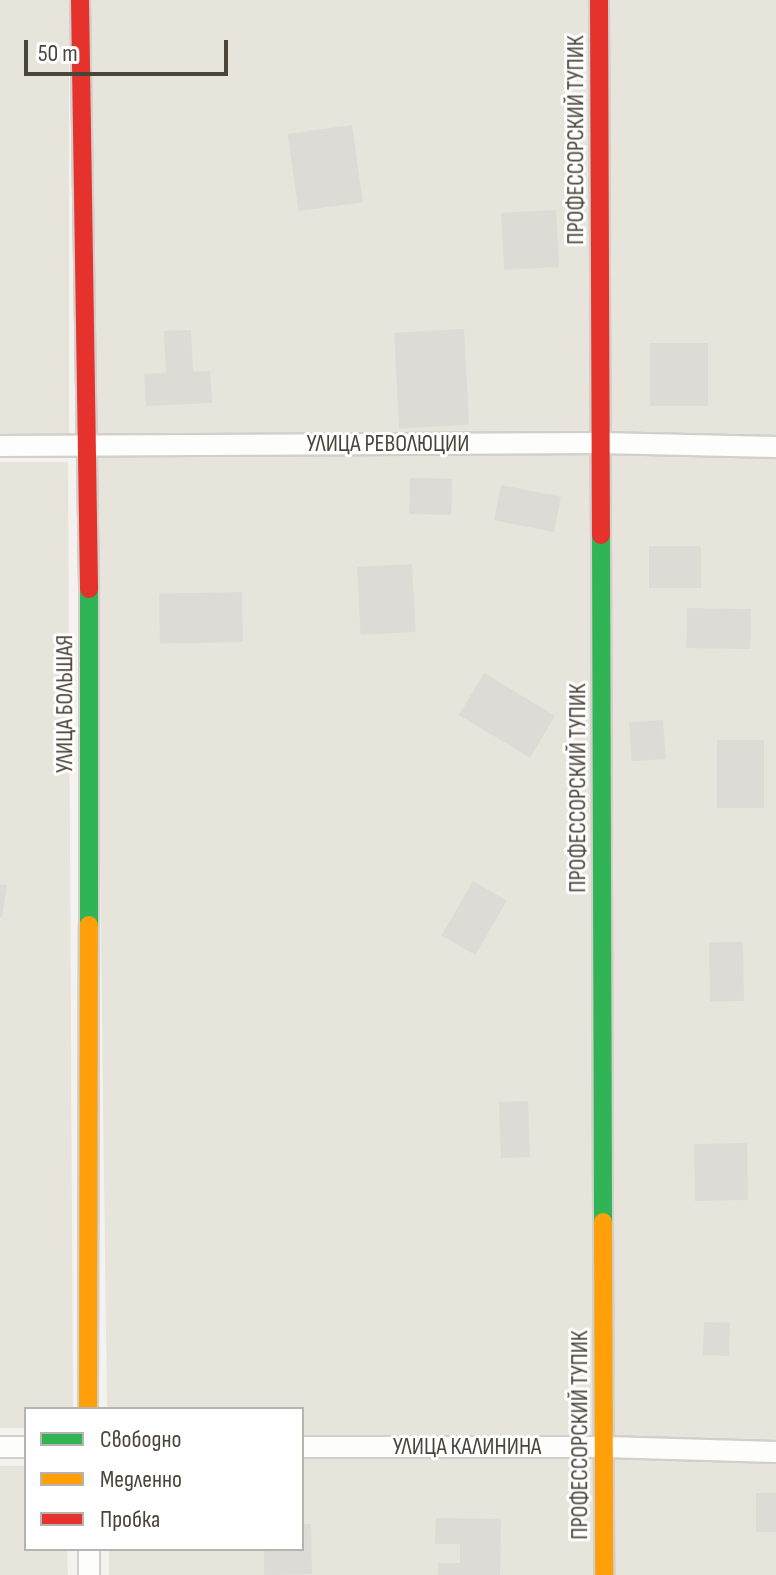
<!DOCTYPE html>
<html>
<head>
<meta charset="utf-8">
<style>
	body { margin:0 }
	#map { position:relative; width:776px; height:1575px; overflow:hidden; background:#f4f2ee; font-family:"Sofia Sans Condensed",sans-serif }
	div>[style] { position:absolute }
	.residential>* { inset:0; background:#e7e4dc; transform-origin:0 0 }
	.building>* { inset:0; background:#dedbd6; transform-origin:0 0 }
	.roads { filter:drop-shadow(2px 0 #d2d0cb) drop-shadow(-2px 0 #d2d0cb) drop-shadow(0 2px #d2d0cb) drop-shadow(0 -2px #d2d0cb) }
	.street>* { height:20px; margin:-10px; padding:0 10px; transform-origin:10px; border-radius:10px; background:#fdfdfc }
	.fast>* { height:18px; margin:-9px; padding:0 9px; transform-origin:9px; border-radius:9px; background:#30b455 }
	.slow>* { height:18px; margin:-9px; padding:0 9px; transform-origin:9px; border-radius:9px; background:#ff9f0a }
	.jam>* { height:18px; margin:-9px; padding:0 9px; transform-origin:9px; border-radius:9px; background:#e5322d }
	span { translate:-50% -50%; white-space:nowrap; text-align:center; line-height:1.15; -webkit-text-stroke:6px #fff; paint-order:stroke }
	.street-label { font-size:24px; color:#4b4439 }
	.legend { position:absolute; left:24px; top:1407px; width:280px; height:144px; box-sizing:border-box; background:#fff; border:2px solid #b7b4b0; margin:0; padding:10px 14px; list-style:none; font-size:24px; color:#4b4439 }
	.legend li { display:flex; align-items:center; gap:16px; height:40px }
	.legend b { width:40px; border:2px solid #b7b4b0 }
	.scale { position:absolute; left:24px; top:40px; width:204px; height:36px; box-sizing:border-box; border:4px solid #4b4439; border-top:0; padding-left:10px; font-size:24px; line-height:28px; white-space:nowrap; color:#4b4439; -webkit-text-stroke:6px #fff; paint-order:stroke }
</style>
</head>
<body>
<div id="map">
	<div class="residential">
		<i style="left:0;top:0;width:69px;height:436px"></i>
		<i style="clip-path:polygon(89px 0,776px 0,776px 1575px,109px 1575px,109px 1549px,302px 1549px,302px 1409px,107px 1409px)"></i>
		<i style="clip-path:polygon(0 462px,68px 462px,73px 1409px,26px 1409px,26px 1428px,0 1428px)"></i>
		<i style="clip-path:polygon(0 1466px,26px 1466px,26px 1549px,67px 1549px,68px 1575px,0 1575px)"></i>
	</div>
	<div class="building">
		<i style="left:352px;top:125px;width:78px;height:65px;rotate:82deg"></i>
		<i style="left:556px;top:210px;width:57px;height:55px;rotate:87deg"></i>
		<i style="left:464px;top:329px;width:96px;height:70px;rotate:87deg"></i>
		<i style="clip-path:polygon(191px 330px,193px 371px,210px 371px,212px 403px,146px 406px,144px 374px,166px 373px,164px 331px)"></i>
		<i style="left:650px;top:343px;width:58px;height:63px"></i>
		<i style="left:410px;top:478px;width:42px;height:36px;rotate:1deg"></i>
		<i style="left:501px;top:485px;width:61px;height:36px;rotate:11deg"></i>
		<i style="left:649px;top:546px;width:52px;height:42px"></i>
		<i style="left:412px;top:564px;width:68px;height:55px;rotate:87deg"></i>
		<i style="left:242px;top:592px;width:50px;height:83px;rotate:89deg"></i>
		<i style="left:687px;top:608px;width:64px;height:40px;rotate:1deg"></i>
		<i style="left:484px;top:673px;width:83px;height:49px;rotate:31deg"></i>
		<i style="left:663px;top:720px;width:39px;height:34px;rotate:86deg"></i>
		<i style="left:717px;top:740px;width:47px;height:68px"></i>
		<i style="left:473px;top:881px;width:39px;height:63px;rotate:30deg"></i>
		<i style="clip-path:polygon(0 884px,7px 885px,2px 917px,0 917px)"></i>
		<i style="left:743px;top:942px;width:59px;height:34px;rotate:89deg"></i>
		<i style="left:528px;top:1101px;width:56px;height:29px;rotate:88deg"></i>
		<i style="left:747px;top:1143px;width:57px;height:53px;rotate:89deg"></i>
		<i style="left:704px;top:1322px;width:26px;height:33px;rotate:2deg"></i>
		<i style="left:756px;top:1493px;width:20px;height:39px"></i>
		<i style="clip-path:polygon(436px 1518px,501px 1519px,500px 1575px,438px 1575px,438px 1563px,460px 1563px,460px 1544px,435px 1544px)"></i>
		<i style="clip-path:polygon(302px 1524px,311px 1524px,312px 1574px,264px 1575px,264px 1549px,302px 1549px)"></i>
	</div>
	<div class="roads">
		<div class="street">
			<i style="left:0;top:446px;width:601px;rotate:-0.29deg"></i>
			<i style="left:601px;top:443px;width:175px;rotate:1.3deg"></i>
			<i style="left:0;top:1447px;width:26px"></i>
			<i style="left:302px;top:1447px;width:303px"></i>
			<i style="left:605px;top:1447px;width:171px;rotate:1.7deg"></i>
			<i style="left:89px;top:1549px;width:26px;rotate:90deg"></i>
		</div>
		<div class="fast">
			<i style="left:601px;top:535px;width:687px;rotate:89.83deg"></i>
			<i style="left:89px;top:925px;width:336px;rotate:-90deg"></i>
		</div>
		<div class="slow">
			<i style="left:603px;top:1222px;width:353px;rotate:89.8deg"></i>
			<i style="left:88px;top:1409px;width:484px;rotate:-89.9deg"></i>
		</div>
		<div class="jam">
			<i style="left:80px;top:0;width:589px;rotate:89.12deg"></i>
			<i style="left:599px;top:0;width:535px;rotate:89.79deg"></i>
		</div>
	</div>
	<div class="street-label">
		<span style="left:576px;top:140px;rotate:-90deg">ПРОФЕССОРСКИЙ ТУПИК</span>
		<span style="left:388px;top:444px">УЛИЦА РЕВОЛЮЦИИ</span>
		<span style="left:65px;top:704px;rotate:-90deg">УЛИЦА БОЛЬШАЯ</span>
		<span style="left:578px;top:788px;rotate:-90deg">ПРОФЕССОРСКИЙ ТУПИК</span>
		<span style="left:580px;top:1435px;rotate:-90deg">ПРОФЕССОРСКИЙ ТУПИК</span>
		<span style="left:467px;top:1447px">УЛИЦА КАЛИНИНА</span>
	</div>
	<ul class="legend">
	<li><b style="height:10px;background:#30b455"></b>Свободно</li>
	<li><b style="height:10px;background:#ff9f0a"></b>Медленно</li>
	<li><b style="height:10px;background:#e5322d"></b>Пробка</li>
	</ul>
	<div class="scale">50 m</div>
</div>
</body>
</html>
